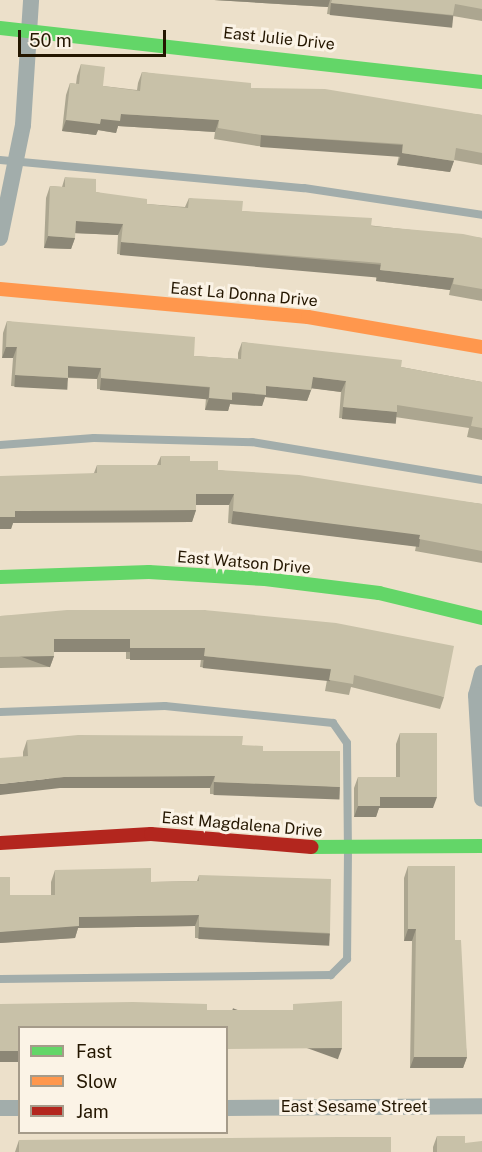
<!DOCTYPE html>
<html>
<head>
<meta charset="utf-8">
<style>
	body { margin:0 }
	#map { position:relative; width:482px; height:1152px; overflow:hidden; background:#ece0ca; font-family:"Public Sans",sans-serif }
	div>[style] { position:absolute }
	.lane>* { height:8px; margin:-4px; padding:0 4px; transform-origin:4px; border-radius:4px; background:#a2adab }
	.street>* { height:16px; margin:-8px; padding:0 8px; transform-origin:8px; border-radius:8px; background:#a2adab }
	.fast>* { height:14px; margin:-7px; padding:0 7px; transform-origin:7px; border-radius:7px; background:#63d668 }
	.slow>* { height:14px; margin:-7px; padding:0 7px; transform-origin:7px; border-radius:7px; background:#ff974d }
	.jam>* { height:14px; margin:-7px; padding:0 7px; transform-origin:7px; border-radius:7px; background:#b3261e }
	.wall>* { inset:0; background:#aca690 }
	.shaded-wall>* { inset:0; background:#8c8776; transform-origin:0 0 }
	.building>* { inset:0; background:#c8c1a8 }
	span { translate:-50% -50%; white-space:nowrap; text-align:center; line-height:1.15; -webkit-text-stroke:6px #fbf3e6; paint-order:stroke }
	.street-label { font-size:16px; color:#241600 }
	.legend { position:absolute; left:18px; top:1026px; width:210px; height:108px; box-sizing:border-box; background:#fbf3e6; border:2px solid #a59b8a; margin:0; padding:8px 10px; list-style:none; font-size:18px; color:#241600 }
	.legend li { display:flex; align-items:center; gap:12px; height:30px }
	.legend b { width:30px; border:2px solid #a59b8a }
	.scale { position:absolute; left:18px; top:30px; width:148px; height:27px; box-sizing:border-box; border:3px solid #241600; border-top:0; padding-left:8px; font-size:18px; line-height:21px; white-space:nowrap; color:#241600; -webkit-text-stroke:4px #fbf3e6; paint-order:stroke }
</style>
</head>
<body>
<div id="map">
	<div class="lane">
		<i style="left:0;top:160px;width:305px;rotate:5.3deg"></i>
		<i style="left:304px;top:188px;width:180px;rotate:8.6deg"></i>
		<i style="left:0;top:445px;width:94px;rotate:-4.3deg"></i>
		<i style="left:94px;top:438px;width:158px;rotate:1.5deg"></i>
		<i style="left:252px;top:442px;width:233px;rotate:9.4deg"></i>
		<i style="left:0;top:712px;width:165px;rotate:-2.1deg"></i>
		<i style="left:165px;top:706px;width:169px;rotate:5.8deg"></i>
		<i style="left:333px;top:723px;width:24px;rotate:55deg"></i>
		<i style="left:347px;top:743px;width:107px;rotate:89.5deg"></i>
		<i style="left:348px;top:850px;width:109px;rotate:90.5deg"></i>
		<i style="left:347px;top:959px;width:23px;rotate:135deg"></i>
		<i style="left:331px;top:975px;width:331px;rotate:179.3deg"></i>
	</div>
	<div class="street">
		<i style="left:0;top:238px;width:115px;rotate:-78.5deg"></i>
		<i style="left:23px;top:125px;width:125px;rotate:-86.3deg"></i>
		<i style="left:482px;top:673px;width:23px;rotate:105deg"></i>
		<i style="left:476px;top:695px;width:104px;rotate:86.7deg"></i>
		<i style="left:0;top:1108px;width:20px"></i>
		<i style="left:226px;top:1108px;width:256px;rotate:-0.4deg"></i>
	</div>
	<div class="fast">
		<i style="left:0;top:28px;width:485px;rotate:6.4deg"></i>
		<i style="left:0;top:577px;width:149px;rotate:-1.9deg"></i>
		<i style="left:149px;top:572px;width:116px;rotate:3.5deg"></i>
		<i style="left:265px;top:579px;width:115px;rotate:7deg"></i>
		<i style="left:379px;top:593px;width:106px;rotate:13.6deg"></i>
		<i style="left:311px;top:847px;width:171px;rotate:-0.3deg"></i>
	</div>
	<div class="slow">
		<i style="left:0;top:289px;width:309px;rotate:5.2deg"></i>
		<i style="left:308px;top:317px;width:177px;rotate:9.8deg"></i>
	</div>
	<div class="jam">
		<i style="left:0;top:843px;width:151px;rotate:-3.4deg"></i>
		<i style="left:151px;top:834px;width:161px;rotate:4.6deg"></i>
	</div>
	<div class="wall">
		<i style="clip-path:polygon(214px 0,482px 0,482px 21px,453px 16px,449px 26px,327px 14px,328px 7px)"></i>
		<i style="clip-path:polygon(81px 64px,103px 86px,137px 90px,138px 83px,142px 72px,251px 88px,482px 115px,482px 165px,454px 160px,450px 172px,397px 165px,399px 155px,257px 146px,214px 139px,215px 132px,118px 126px,116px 133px,98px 130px,96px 135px,62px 131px,66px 95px,70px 83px,76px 84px,77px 76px)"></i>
		<i style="clip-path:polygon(65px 177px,96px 192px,147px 204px,185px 207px,189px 198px,242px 211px,482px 238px,482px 301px,449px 295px,450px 290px,376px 281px,376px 275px,117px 254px,118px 235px,75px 233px,75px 238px,71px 249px,44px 248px,46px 198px,50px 186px,62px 187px)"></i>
		<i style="clip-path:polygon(7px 321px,194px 356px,238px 359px,238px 353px,242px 342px,401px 367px,482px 382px,482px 440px,467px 437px,469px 428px,395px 417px,393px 423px,339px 418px,341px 392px,312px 388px,307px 401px,265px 397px,262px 406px,230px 404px,228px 411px,205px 410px,206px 398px,97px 389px,97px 379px,68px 378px,64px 389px,11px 386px,13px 358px,2px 358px,3px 333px)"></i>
		<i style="clip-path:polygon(161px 456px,190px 461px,218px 470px,482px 504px,482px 563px,415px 551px,416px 546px,228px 523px,229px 505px,196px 505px,196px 510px,192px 522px,13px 523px,11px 529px,0 529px,94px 473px,97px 465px,157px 465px)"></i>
		<i style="clip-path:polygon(204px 610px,444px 697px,440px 709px,351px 687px,349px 695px,325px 691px,327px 680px,200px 667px,201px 659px,126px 659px,126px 651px,54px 651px,54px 656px,50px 667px,0 668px,0 616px)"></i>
		<i style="clip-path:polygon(400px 733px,433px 808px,379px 808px,376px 817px,354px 817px,354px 788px,358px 777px,396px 777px,396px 744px)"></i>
		<i style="clip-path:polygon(27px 740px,242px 745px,263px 751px,336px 798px,210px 794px,210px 788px,60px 788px,23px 757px,23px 752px)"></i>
		<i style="clip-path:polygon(408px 866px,455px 940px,467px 1057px,463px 1068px,410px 1068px,412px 941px,404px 941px,404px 878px)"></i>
		<i style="clip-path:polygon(55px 870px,151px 882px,197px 881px,199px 875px,330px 933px,326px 945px,195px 938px,195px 926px,78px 928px,75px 938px,0 943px,0 877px,10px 895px,51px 895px,51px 882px)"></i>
		<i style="clip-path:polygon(437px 1136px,465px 1143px,482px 1152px,433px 1152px,433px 1147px)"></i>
		<i style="clip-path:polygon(19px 1140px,391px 1152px,15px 1152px)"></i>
	</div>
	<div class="shaded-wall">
		<i style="clip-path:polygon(214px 0,330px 0,328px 7px)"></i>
		<i style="left:331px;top:3px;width:123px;height:12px;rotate:6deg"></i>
		<i style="clip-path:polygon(121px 114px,219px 120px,215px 132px,118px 126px,116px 133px,98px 130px,96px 135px,62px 131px,66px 120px,101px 119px)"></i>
		<i style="left:261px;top:135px;width:142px;height:12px;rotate:4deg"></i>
		<i style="clip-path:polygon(402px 153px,454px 161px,450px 172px,397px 165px)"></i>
		<i style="clip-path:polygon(76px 221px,123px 224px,118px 235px,72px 233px)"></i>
		<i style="clip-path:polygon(48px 236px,75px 238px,71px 249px,44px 248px)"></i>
		<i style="left:121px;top:242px;width:261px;height:13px;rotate:5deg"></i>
		<i style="clip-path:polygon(380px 270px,454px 278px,450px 290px,376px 281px)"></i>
		<i style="clip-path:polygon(6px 347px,17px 347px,13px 358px,2px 358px)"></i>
		<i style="clip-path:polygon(68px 366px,101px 368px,97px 379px,64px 377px)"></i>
		<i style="left:15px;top:375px;width:53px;height:12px;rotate:3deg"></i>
		<i style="clip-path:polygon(313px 377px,346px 381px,341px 392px,309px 388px)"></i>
		<i style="left:101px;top:378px;width:109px;height:12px;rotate:5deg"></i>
		<i style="clip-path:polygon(266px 386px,311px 390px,307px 401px,265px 397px,262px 406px,230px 404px,228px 411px,205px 410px,209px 398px)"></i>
		<i style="left:343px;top:407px;width:54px;height:12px;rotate:5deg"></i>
		<i style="clip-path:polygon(196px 494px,234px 494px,229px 505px,192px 505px)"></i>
		<i style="clip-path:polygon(196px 510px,192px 522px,13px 523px,11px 529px,0 529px,0 517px,15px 511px)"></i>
		<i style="left:233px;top:511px;width:189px;height:13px;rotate:7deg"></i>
		<i style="left:54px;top:639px;width:76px;height:13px"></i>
		<i style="left:130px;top:648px;width:75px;height:12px"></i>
		<i style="left:54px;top:656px;width:12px;height:54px;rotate:110deg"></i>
		<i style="left:204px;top:656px;width:128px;height:12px;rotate:6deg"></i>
		<i style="clip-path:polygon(215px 776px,210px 788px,60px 788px,0 795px,0 784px,64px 777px)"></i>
		<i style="left:214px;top:782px;width:126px;height:13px;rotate:2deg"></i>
		<i style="clip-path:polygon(380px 797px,437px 797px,433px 808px,379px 808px,376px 817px,354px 817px,358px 806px)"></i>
		<i style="clip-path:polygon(199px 915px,195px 926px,78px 928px,75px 938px,0 943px,0 932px,79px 917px)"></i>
		<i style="left:199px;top:927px;width:131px;height:12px;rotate:3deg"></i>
		<i style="clip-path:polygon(408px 929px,416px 929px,412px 941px,404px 941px)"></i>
		<i style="left:342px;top:1048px;width:12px;height:116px;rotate:110deg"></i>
		<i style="left:0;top:1051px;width:20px;height:11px"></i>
		<i style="clip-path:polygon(414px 1057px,467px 1057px,463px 1068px,410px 1068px)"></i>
	</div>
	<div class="building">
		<i style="clip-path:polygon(332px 0,482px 0,482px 9px,455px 4px,453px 15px,331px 3px)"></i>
		<i style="clip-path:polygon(81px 64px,105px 67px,103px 86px,140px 91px,142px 72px,251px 83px,251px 88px,325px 89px,482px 115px,482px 153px,456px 148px,454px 161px,402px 153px,403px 144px,261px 135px,218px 128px,219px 120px,121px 114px,120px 121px,101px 119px,100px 124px,66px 120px,70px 83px,79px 84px)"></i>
		<i style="clip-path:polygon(65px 177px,96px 179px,96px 192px,147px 199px,147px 204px,188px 208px,189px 198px,243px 201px,242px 211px,372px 218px,371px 226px,463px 234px,482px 238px,482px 289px,453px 284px,454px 278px,380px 270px,381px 263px,121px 242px,123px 224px,76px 221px,75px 238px,48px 236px,50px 186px,65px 187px)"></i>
		<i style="clip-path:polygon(7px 321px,195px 337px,194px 356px,241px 359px,242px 342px,402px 360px,401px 367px,482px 382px,482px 428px,471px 426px,473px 417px,397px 405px,397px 412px,343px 407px,346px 381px,313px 377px,311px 390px,266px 386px,266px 395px,232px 392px,232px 400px,209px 398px,210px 387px,101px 378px,101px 368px,68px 366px,68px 378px,15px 375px,17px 347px,6px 347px)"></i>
		<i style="clip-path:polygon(161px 456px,190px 456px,190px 461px,218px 461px,218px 470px,299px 475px,482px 504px,482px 551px,419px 539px,420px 535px,233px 511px,234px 494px,196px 494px,196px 510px,15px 511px,15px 517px,0 517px,0 476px,97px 473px,97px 465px,161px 465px)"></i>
		<i style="clip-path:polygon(67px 610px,204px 610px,336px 623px,454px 646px,444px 697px,354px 675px,353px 684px,329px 680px,331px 669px,204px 656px,205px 648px,130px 648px,130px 639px,54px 639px,54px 656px,0 657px,0 616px)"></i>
		<i style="clip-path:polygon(400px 733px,437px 733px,437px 797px,380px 797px,380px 806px,358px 806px,358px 777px,400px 777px)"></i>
		<i style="clip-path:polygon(78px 735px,243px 736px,242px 745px,263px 746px,263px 751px,340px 751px,340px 787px,214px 782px,215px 776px,64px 777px,0 784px,0 758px,28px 756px,27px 740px)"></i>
		<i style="clip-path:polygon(408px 866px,455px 866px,455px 940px,461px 940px,467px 1057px,414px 1057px,416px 929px,408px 929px)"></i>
		<i style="clip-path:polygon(151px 868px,151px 882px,199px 881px,199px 875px,331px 879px,330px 933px,199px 927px,199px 915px,79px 917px,79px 926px,0 932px,0 877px,10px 877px,10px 895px,55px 895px,55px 870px)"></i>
		<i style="clip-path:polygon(342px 1001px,342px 1048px,226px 1049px,226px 1028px,20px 1028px,20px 1051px,0 1051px,0 1004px,133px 1002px,207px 1004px,207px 1010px,293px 1010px,293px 1004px)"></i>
		<i style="clip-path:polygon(437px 1136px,465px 1136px,465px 1143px,482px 1141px,482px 1152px,437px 1152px)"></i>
		<i style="clip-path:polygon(339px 1137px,391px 1137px,391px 1152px,19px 1152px,19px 1140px)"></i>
	</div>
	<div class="street-label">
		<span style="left:279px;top:39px;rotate:6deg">East Julie Drive</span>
		<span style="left:244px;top:295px;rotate:5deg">East La Donna Drive</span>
		<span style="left:244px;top:563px;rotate:5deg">East Watson Drive</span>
		<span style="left:242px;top:825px;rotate:5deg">East Magdalena Drive</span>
		<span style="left:354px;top:1107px">East Sesame Street</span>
	</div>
	<ul class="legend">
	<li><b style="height:8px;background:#63d668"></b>Fast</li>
	<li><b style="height:8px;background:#ff974d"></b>Slow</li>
	<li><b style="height:8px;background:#b3261e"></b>Jam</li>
	</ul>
	<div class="scale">50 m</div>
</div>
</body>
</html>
